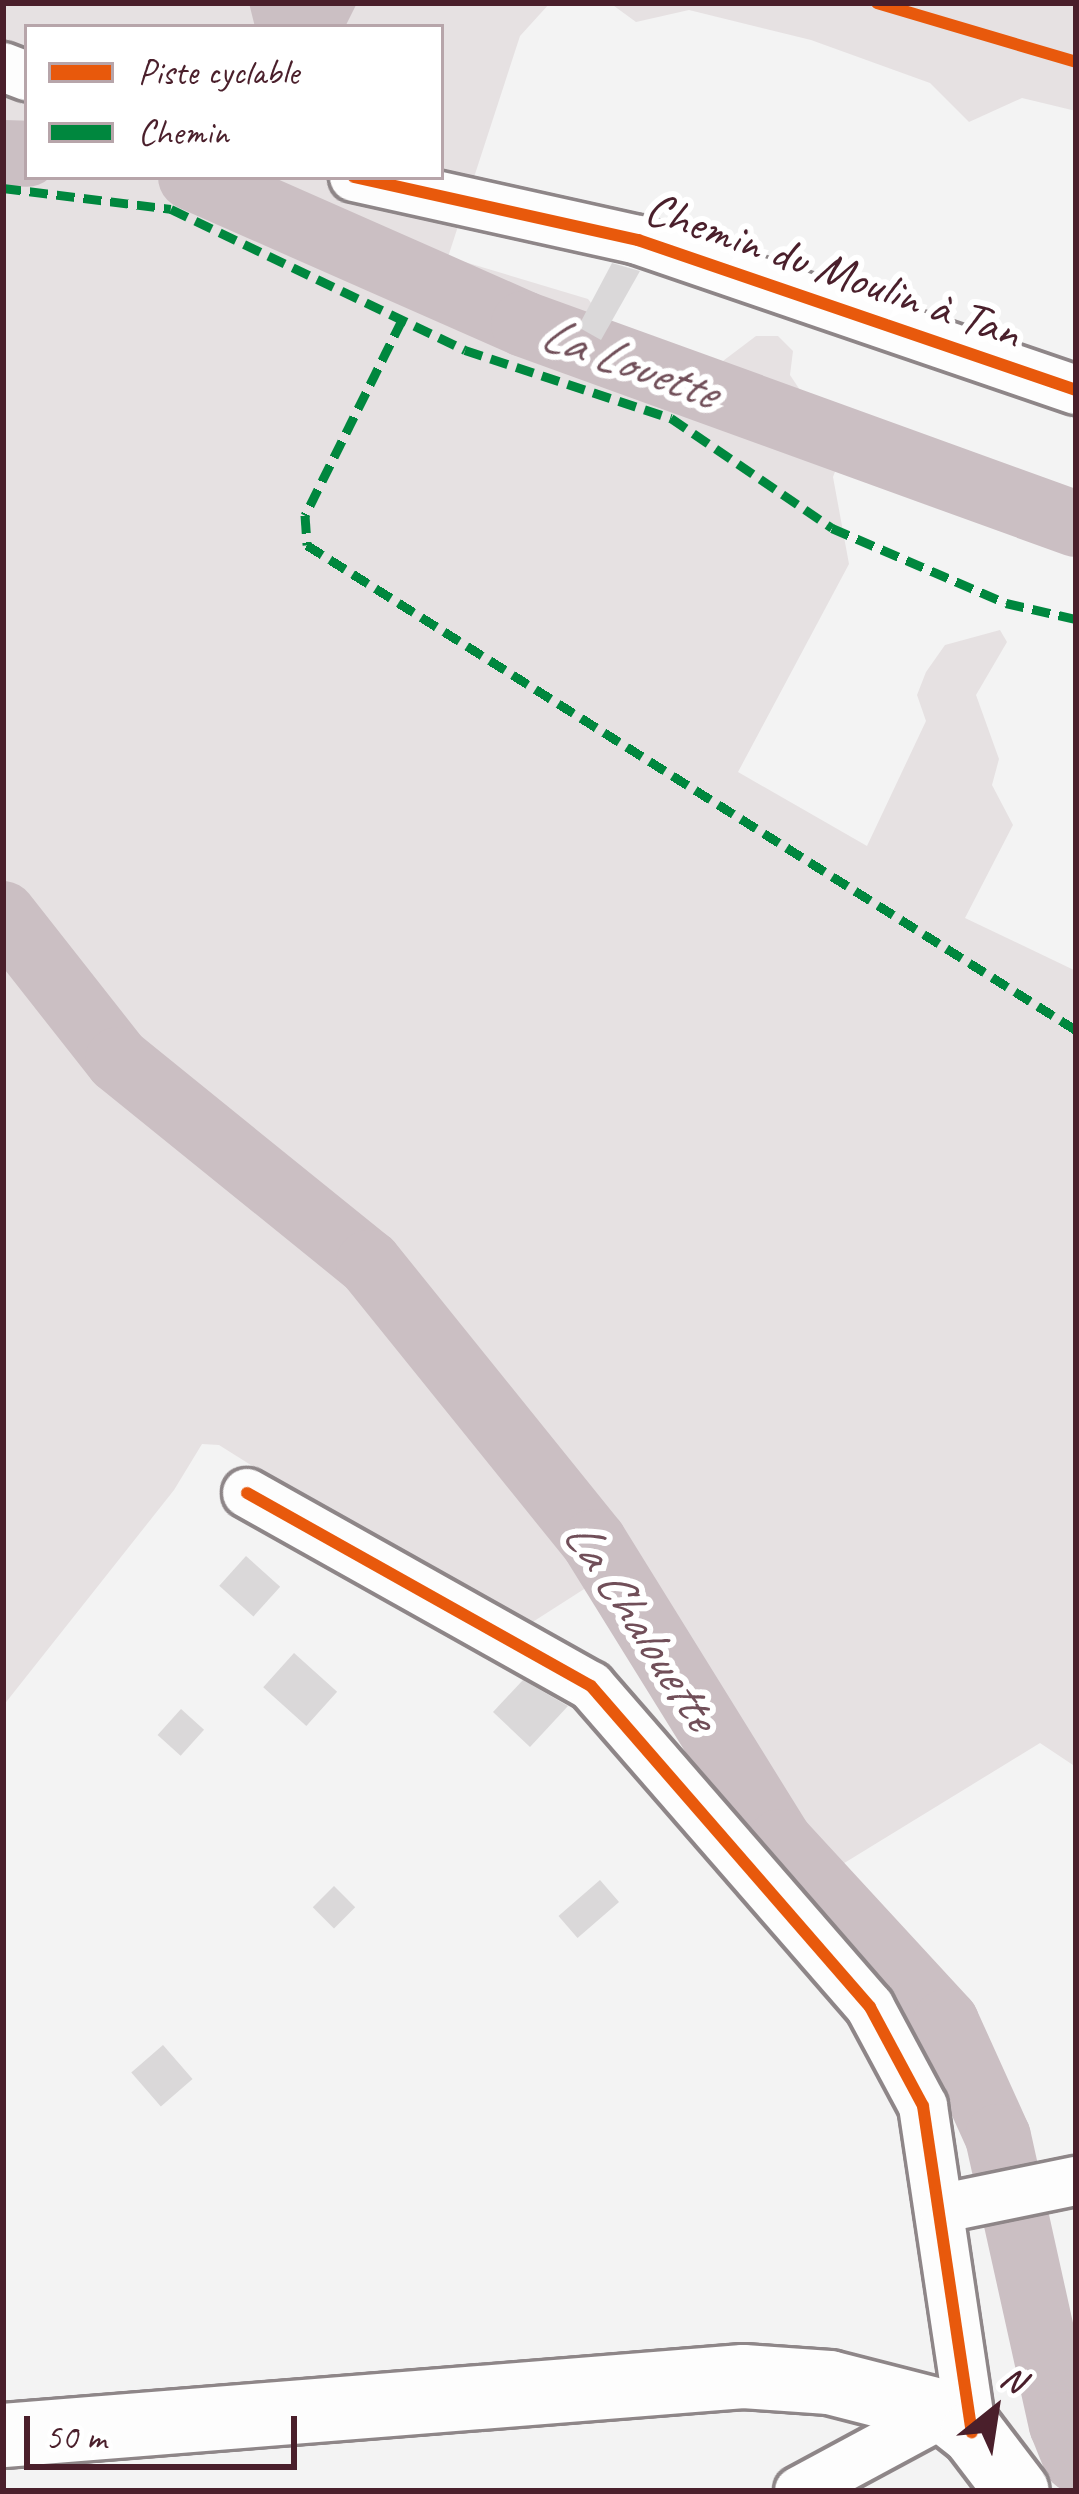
<!DOCTYPE html>
<html>
<head>
<meta charset="utf-8">
<style>
	body { margin:0 }
	#map { position:relative; width:1079px; height:2494px; overflow:hidden; background:#f3f3f3; font-family:Caveat,sans-serif }
	div>[style] { position:absolute }
	.green>* { inset:0; background:#e6e1e2 }
	.water>* { inset:0; background:#cbbfc3 }
	.river>* { height:66px; margin:-33px; padding:0 33px; transform-origin:33px; border-radius:33px; background:#cbbfc3 }
	.building>* { inset:0; background:#dad8d9; transform-origin:0 0 }
	.roads { filter:drop-shadow(3px 0 #8e8688) drop-shadow(-3px 0 #8e8688) drop-shadow(0 3px #8e8688) drop-shadow(0 -3px #8e8688) }
	.minor>* { height:48px; margin:-24px; padding:0 24px; transform-origin:24px; border-radius:24px; background:#fdfdfd }
	.major>* { height:63px; margin:-31.5px; padding:0 31.5px; transform-origin:31.5px; border-radius:31.5px; background:#fdfdfd }
	.quiet>* { height:9px; margin-top:-4.5px; transform-origin:0; background:repeating-linear-gradient(90deg,#00873e 0 18px,transparent 0 27px) }
	.cycleway>* { height:12px; margin:-6px; padding:0 6px; transform-origin:6px; border-radius:6px; background:#e8590c }
	span { translate:-50% -50%; white-space:nowrap; text-align:center; line-height:1.15; -webkit-text-stroke:12px #fff; paint-order:stroke }
	.street-label { font-size:48px; color:#4a1f2b }
	.water-label { font-size:51px; color:#714f59; font-style:italic }
	.frame { position:absolute; inset:0; border:6px solid #4a1f2b; pointer-events:none }
	.legend { position:absolute; left:24px; top:24px; width:420px; height:156px; box-sizing:border-box; background:#fff; border:3px solid #b7a5aa; margin:0; padding:15px 21px; list-style:none; font-size:36px; color:#4a1f2b }
	.legend li { display:flex; align-items:center; gap:24px; height:60px }
	.legend b { width:60px; border:3px solid #b7a5aa }
	.north { position:absolute; left:935px; top:2350px; width:120px; height:120px; -webkit-text-stroke:9px #fff; paint-order:stroke; rotate:30deg; font-size:33px; font-weight:700; line-height:48px; text-align:center; color:#4a1f2b }
	.north::after { content:''; display:block; margin:auto; width:42px; height:54px; background:#4a1f2b; clip-path:polygon(50% 0,100% 100%,50% 72%,0 100%) }
	.scale { position:absolute; left:24px; top:2416px; width:273px; height:54px; box-sizing:border-box; border:6px solid #4a1f2b; border-top:0; padding-left:15px; font-size:36px; line-height:42px; white-space:nowrap; color:#4a1f2b; -webkit-text-stroke:9px #fff; paint-order:stroke }
</style>
</head>
<body>
<div id="map">
	<div class="green">
		<i style="clip-path:polygon(evenodd,3px 3px,550px 3px,520px 36px,448px 257px,588px 299px,608px 325px,719px 364px,756px 336px,778px 336px,793px 351px,790px 375px,842px 453px,833px 477px,849px 564px,738px 772px,867px 846px,926px 721px,917px 695px,926px 672px,945px 645px,1000px 630px,1007px 642px,976px 695px,999px 759px,992px 785px,1013px 825px,965px 918px,1076px 971px,1076px 1767px,1040px 1743px,797px 1892px,717px 1786px,592px 1584px,517px 1632px,219px 1445px,202px 1444px,174px 1490px,3px 1706px,3px 3px,27px 27px,441px 27px,441px 177px,27px 177px,27px 27px)"></i>
		<i style="clip-path:polygon(610px 3px,1076px 3px,1076px 111px,1022px 98px,969px 122px,930px 83px,811px 40px,689px 10px,636px 22px)"></i>
	</div>
	<div class="water">
		<i style="clip-path:polygon(249px 3px,357px 3px,345px 27px,255px 27px)"></i>
	</div>
	<div class="river">
		<i style="left:3px;top:153px;width:24px;rotate:2deg"></i>
		<i style="left:191px;top:177px;width:364px;rotate:23.8deg"></i>
		<i style="left:524px;top:324px;width:587px;rotate:19.92deg"></i>
		<i style="left:3px;top:914px;width:186px;rotate:51.8deg"></i>
		<i style="left:118px;top:1060px;width:323px;rotate:39deg"></i>
		<i style="left:369px;top:1263px;width:358px;rotate:51.1deg"></i>
		<i style="left:594px;top:1542px;width:353px;rotate:58.2deg"></i>
		<i style="left:780px;top:1842px;width:245px;rotate:47.3deg"></i>
		<i style="left:946px;top:2022px;width:126px;rotate:65.7deg"></i>
		<i style="left:998px;top:2137px;width:295px;rotate:77.5deg"></i>
		<i style="left:1062px;top:2425px;width:37px;rotate:68deg"></i>
	</div>
	<div class="building">
		<i style="clip-path:polygon(612px 263px,640px 271px,601px 340px,578px 327px)"></i>
		<i style="left:246px;top:1556px;width:46px;height:40px;rotate:42deg"></i>
		<i style="left:294px;top:1653px;width:58px;height:46px;rotate:42deg"></i>
		<i style="clip-path:polygon(523px 1680px,568px 1706px,530px 1747px,493px 1712px)"></i>
		<i style="left:181px;top:1709px;width:31px;height:35px;rotate:42deg"></i>
		<i style="left:600px;top:1880px;width:29px;height:55px;rotate:49deg"></i>
		<i style="left:334px;top:1886px;width:30px;height:30px;rotate:45deg"></i>
		<i style="left:163px;top:2045px;width:45px;height:42px;rotate:49deg"></i>
	</div>
	<div class="roads">
		<div class="minor">
			<i style="left:3px;top:67px;width:26px;rotate:21deg"></i>
			<i style="left:354px;top:177px;width:291px;rotate:12.5deg"></i>
			<i style="left:638px;top:240px;width:463px;rotate:18.9deg"></i>
			<i style="left:247px;top:1493px;width:394px;rotate:29.3deg"></i>
			<i style="left:591px;top:1686px;width:425px;rotate:49deg"></i>
			<i style="left:870px;top:2007px;width:112px;rotate:61.8deg"></i>
			<i style="left:923px;top:2106px;width:330px;rotate:81.5deg"></i>
			<i style="left:944px;top:2208px;width:135px;rotate:-11.6deg"></i>
			<i style="left:799px;top:2491px;width:167px;rotate:-28.3deg"></i>
		</div>
		<div class="major">
			<i style="left:3px;top:2435px;width:742px;rotate:-4.56deg"></i>
			<i style="left:743px;top:2376px;width:86px;rotate:4deg"></i>
			<i style="left:829px;top:2382px;width:121px;rotate:14.4deg"></i>
			<i style="left:946px;top:2412px;width:33px;rotate:38deg"></i>
			<i style="left:972px;top:2432px;width:74px;rotate:52.7deg"></i>
		</div>
	</div>
	<div class="quiet">
		<i style="left:3px;top:188px;width:169px;rotate:7.1deg"></i>
		<i style="left:171px;top:209px;width:326px;rotate:25.6deg"></i>
		<i style="left:465px;top:350px;width:217px;rotate:18.3deg"></i>
		<i style="left:671px;top:418px;width:195px;rotate:34.3deg"></i>
		<i style="left:832px;top:528px;width:189px;rotate:23.3deg"></i>
		<i style="left:1006px;top:603px;width:72px;rotate:12.9deg"></i>
		<i style="left:402px;top:320px;width:218px;rotate:116.4deg"></i>
		<i style="left:305px;top:515px;width:30px;rotate:86deg"></i>
		<i style="left:307px;top:545px;width:909px;rotate:32.24deg"></i>
	</div>
	<div class="cycleway">
		<i style="left:877px;top:3px;width:208px;rotate:16.5deg"></i>
		<i style="left:354px;top:177px;width:291px;rotate:12.5deg"></i>
		<i style="left:638px;top:240px;width:463px;rotate:18.9deg"></i>
		<i style="left:247px;top:1493px;width:394px;rotate:29.3deg"></i>
		<i style="left:591px;top:1686px;width:425px;rotate:49deg"></i>
		<i style="left:870px;top:2007px;width:112px;rotate:61.8deg"></i>
		<i style="left:923px;top:2106px;width:330px;rotate:81.5deg"></i>
	</div>
	<div class="street-label">
		<span style="left:833px;top:270px;rotate:19deg">Chemin du Moulin à Tan</span>
	</div>
	<div class="water-label">
		<span style="left:629px;top:362px;rotate:20deg">La Louette</span>
		<span style="left:641px;top:1624px;rotate:57deg">La Chalouette</span>
	</div>
	<div class="frame"></div>
	<ul class="legend">
	<li><b style="height:15px;background:#e8590c"></b>Piste cyclable</li>
	<li><b style="height:15px;background:#00873e"></b>Chemin</li>
	</ul>
	<div class="north">N</div>
	<div class="scale">50 m</div>
</div>
</body>
</html>
